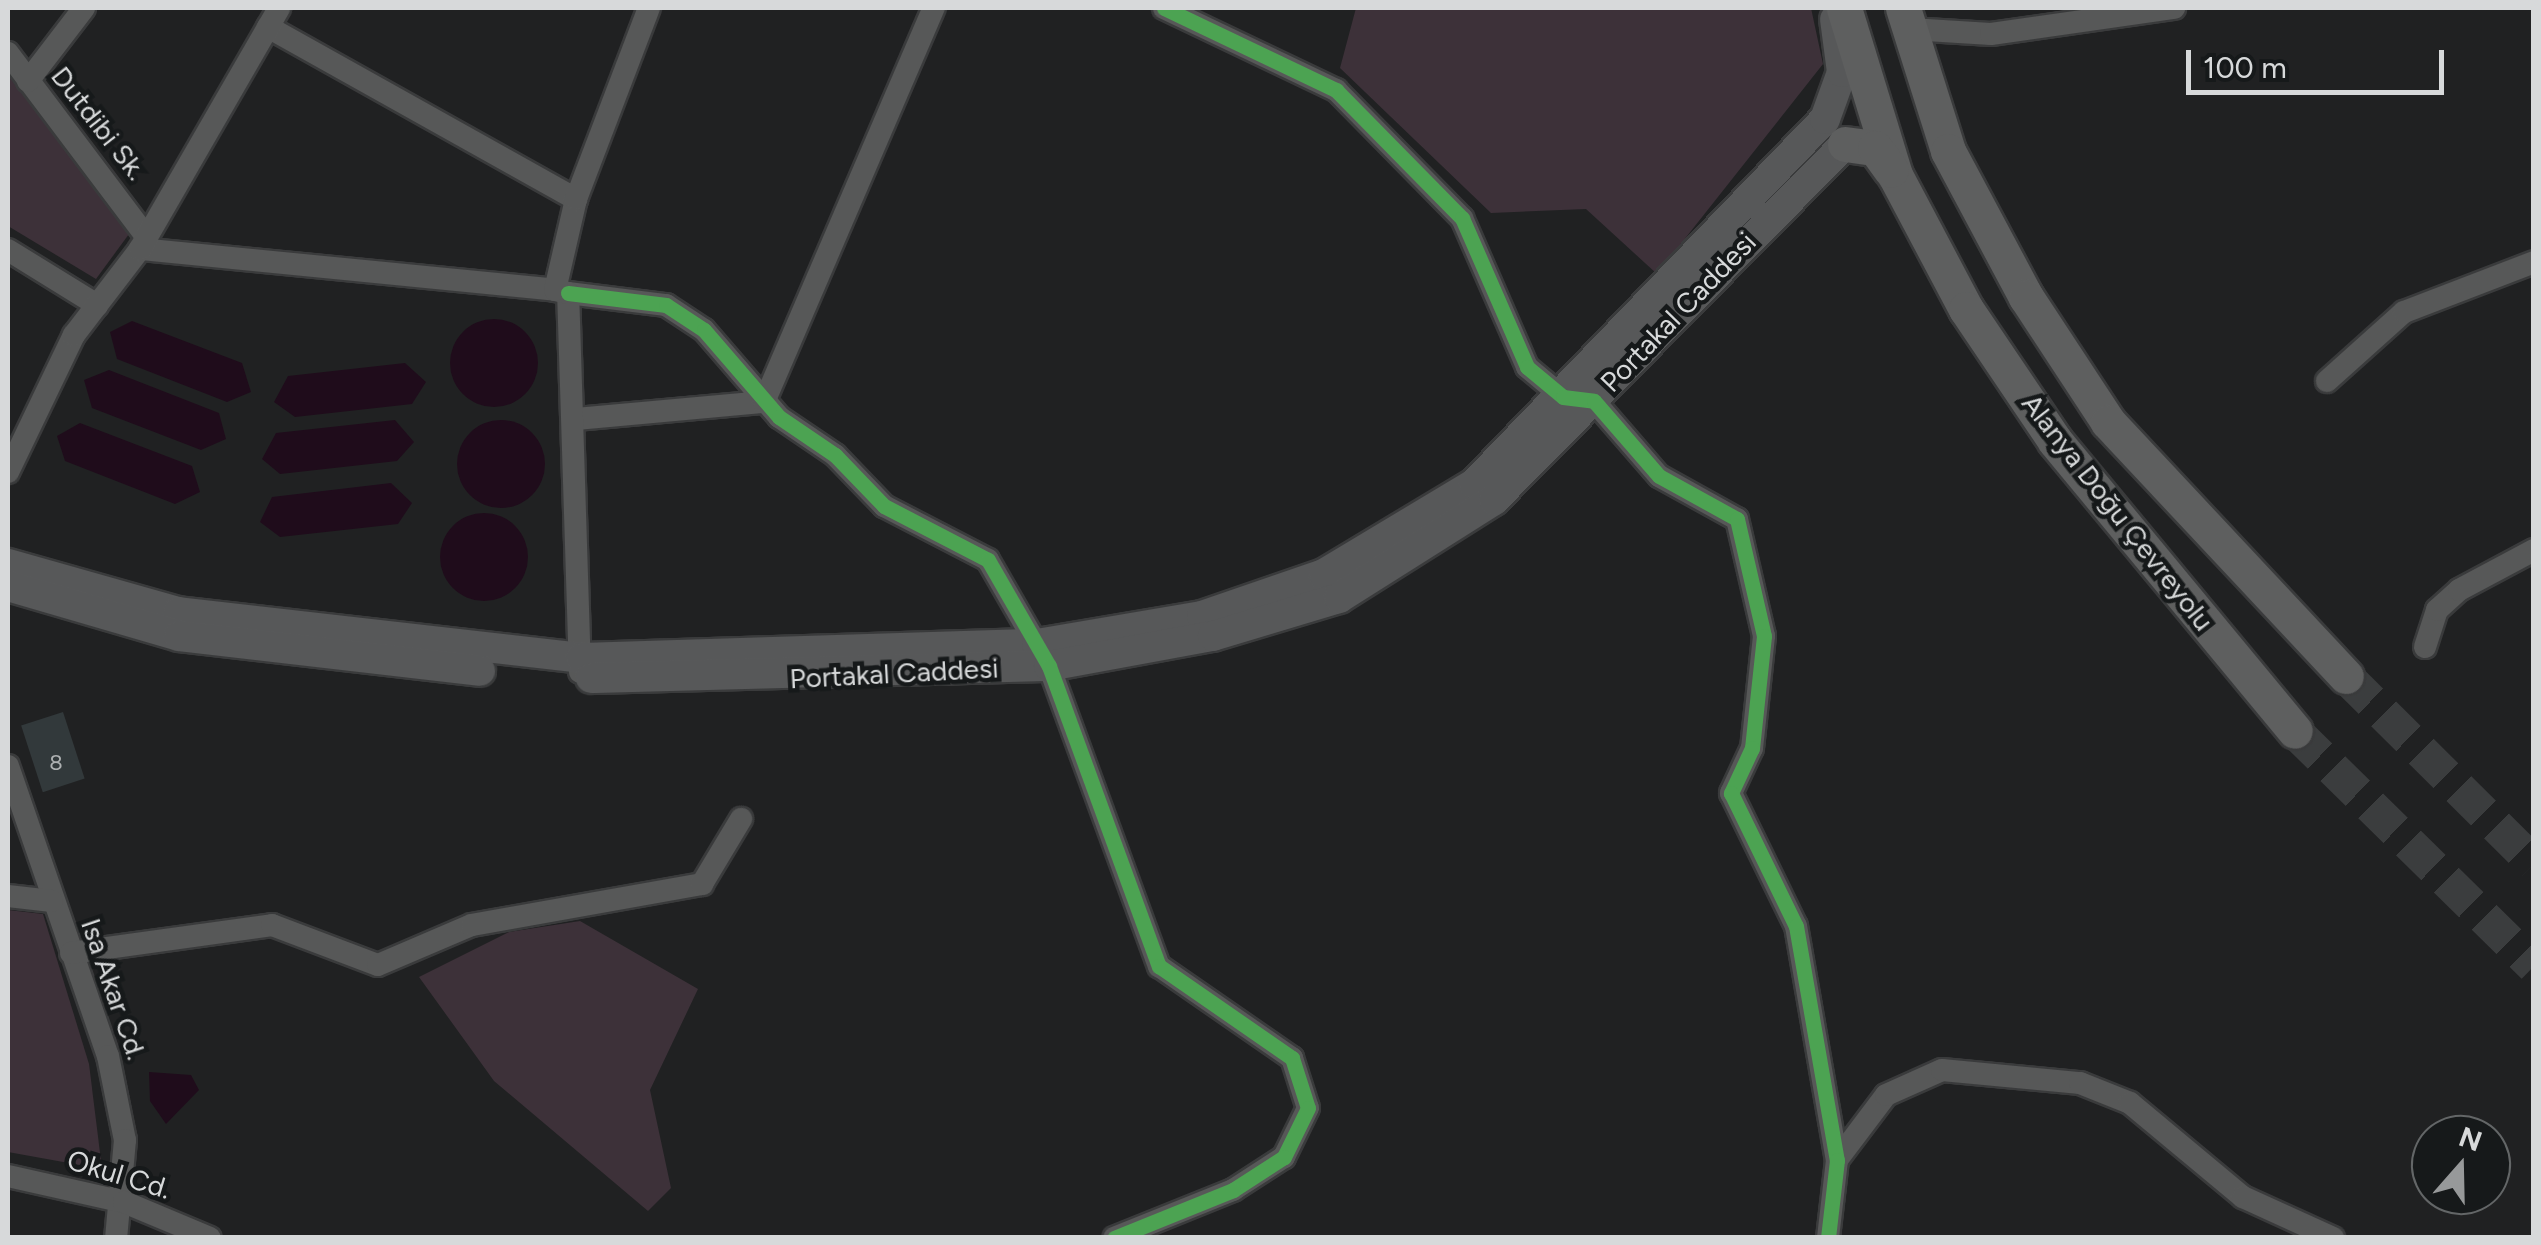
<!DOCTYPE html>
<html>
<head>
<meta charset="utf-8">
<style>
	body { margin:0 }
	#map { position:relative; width:2541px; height:1245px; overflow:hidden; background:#202122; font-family:Figtree,sans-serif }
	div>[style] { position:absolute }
	.green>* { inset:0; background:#3d3139 }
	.water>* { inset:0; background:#1f0c1b }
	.round { border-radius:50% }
	.building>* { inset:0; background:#32393b; transform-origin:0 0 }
	.highway-tunnel>* { height:35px; margin-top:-17.5px; transform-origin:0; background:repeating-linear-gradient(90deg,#3b3d3e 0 35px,transparent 0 53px) }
	.roads { filter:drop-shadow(2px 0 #3a3b3c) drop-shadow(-2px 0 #3a3b3c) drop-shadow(0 2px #3a3b3c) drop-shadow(0 -2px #3a3b3c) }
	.minor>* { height:22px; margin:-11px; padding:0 11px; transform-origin:11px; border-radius:11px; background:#575858 }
	.major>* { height:30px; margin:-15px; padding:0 15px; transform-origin:15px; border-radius:15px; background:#575859 }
	.highway>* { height:35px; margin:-17.5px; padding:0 17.5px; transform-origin:17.5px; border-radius:17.5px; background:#5e5f5f }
	.cycleway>* { height:15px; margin:-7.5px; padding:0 7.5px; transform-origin:7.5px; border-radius:7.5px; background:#4ca352 }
	span { translate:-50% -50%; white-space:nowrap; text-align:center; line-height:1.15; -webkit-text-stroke:9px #16191a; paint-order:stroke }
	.number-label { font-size:22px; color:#aeb1b2 }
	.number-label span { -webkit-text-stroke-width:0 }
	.street-label { font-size:28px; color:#d7d9da }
	.frame { position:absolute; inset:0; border:10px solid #d7d9da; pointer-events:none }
	.north { position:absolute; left:2411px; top:1115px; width:100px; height:100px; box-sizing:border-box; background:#16191a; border:2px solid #636667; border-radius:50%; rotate:20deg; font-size:28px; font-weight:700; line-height:40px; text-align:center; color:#d7d9da }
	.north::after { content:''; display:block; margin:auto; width:35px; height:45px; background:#97999a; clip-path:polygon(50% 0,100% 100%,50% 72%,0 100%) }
	.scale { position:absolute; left:2186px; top:50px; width:258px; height:45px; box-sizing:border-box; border:5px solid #d7d9da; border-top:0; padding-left:12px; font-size:30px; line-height:35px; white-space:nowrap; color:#d7d9da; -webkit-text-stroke:8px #16191a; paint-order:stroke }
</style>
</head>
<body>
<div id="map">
	<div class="green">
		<i style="clip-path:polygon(1356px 8px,1811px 8px,1823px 64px,1657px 274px,1586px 209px,1491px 213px,1340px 68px)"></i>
		<i style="clip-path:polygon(8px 75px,129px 234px,96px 279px,8px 226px)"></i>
		<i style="clip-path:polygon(8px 910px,43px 914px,89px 1064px,102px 1169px,8px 1152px)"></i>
		<i style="clip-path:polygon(580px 921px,698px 989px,650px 1090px,671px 1188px,648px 1211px,494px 1081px,419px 977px,509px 932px)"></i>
	</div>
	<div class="water">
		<i class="round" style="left:450px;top:319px;width:88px;height:88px"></i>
		<i style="clip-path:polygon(132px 321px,242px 363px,251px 392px,227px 402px,117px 359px,110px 332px)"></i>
		<i style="clip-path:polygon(405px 363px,426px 382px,412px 404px,295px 417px,274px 402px,288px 376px)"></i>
		<i style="clip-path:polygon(109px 370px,219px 413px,226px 439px,201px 450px,92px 408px,84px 380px)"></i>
		<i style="clip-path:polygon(395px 420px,414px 442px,397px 461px,280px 474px,262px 459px,276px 433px)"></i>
		<i class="round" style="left:457px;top:420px;width:88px;height:88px"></i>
		<i style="clip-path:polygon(80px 423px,192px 466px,200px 492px,175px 504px,65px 461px,57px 436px)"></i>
		<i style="clip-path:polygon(391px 483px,412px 503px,398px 524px,280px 537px,260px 522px,272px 497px)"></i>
		<i class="round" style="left:440px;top:513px;width:88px;height:88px"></i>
		<i style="clip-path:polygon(149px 1072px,191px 1075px,199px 1090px,166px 1124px,150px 1101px)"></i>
	</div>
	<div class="building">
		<i style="left:63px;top:712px;width:70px;height:44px;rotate:72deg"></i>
	</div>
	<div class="highway-tunnel">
		<i style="left:2346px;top:676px;width:265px;rotate:44.8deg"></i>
		<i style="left:2295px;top:731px;width:335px;rotate:44.5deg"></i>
	</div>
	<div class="roads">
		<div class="minor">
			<i style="left:1164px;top:8px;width:191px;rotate:25.5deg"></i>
			<i style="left:1336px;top:90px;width:180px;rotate:45.5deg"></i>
			<i style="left:1462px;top:218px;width:163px;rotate:66.4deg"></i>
			<i style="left:1527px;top:367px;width:47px;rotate:39.8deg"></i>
			<i style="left:1563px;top:397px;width:31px;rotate:7deg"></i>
			<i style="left:1594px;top:401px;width:99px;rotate:49.1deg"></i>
			<i style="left:1659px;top:476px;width:89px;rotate:28.9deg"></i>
			<i style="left:1737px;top:519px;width:120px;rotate:77deg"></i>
			<i style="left:1764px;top:636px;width:113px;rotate:96.1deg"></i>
			<i style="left:1752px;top:748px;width:50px;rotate:115deg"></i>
			<i style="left:1731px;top:793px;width:148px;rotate:64deg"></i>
			<i style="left:1796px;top:926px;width:238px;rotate:80.1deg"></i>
			<i style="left:1837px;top:1160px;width:79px;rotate:96.6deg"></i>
			<i style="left:268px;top:27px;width:353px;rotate:29.2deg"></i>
			<i style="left:1910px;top:29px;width:81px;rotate:3.5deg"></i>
			<i style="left:1991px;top:34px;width:185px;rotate:-8.1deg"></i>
			<i style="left:8px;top:53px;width:223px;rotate:53deg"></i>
			<i style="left:28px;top:81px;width:92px;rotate:-52.5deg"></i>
			<i style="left:140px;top:249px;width:417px;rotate:5.6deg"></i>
			<i style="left:8px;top:250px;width:105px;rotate:31.7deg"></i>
			<i style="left:568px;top:293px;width:99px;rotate:7deg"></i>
			<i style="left:666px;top:305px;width:45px;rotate:33.3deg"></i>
			<i style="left:704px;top:330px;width:115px;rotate:49.2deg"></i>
			<i style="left:779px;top:417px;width:68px;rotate:34.2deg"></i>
			<i style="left:835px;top:455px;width:71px;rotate:46.1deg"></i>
			<i style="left:884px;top:506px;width:117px;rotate:27.4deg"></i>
			<i style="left:988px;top:560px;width:122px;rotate:60.1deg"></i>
			<i style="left:1049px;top:666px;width:320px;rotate:69.9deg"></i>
			<i style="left:1159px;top:966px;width:162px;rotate:34.7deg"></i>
			<i style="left:1292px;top:1058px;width:52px;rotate:72.3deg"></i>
			<i style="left:1308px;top:1108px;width:55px;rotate:116.1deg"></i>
			<i style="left:1284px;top:1157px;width:61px;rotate:147.1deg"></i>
			<i style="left:1233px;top:1190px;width:128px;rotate:158deg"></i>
			<i style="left:2327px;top:381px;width:103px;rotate:-41.9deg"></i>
			<i style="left:2404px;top:312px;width:139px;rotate:-21deg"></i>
			<i style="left:576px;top:419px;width:189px;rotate:-5.2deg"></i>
			<i style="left:764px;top:402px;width:429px;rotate:-66.7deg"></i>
			<i style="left:8px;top:472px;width:152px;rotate:-64.3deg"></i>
			<i style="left:74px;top:335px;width:108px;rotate:-52.5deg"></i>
			<i style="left:140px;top:249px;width:278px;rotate:-60deg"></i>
			<i style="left:2425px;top:647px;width:39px;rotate:-72deg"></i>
			<i style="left:2437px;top:610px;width:30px;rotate:-42deg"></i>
			<i style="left:2459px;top:590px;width:85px;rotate:-28.1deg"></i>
			<i style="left:580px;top:672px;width:379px;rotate:-91.8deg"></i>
			<i style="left:568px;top:293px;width:13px;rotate:-167deg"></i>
			<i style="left:555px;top:290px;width:93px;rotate:-77deg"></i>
			<i style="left:576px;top:199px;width:204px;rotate:-69.1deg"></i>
			<i style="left:8px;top:766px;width:307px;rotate:71deg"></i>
			<i style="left:108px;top:1056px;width:86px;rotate:78.6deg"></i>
			<i style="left:125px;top:1140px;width:98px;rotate:95.2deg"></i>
			<i style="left:8px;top:896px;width:44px;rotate:6.5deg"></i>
			<i style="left:71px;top:953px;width:203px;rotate:-7.9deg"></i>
			<i style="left:272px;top:925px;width:113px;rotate:20.7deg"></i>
			<i style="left:378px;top:965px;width:102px;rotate:-23.1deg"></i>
			<i style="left:472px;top:925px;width:234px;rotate:-10.1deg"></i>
			<i style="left:702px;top:884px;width:76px;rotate:-59deg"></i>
			<i style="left:1837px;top:1160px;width:81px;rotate:-53deg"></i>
			<i style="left:1886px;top:1095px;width:61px;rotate:-24.1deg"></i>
			<i style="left:1942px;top:1070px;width:139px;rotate:5.4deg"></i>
			<i style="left:2080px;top:1083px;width:54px;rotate:21.8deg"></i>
			<i style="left:2130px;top:1103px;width:147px;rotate:39.8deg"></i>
			<i style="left:2243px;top:1197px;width:99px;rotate:24.5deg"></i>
			<i style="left:8px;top:1176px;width:119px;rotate:12.6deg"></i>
			<i style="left:124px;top:1202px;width:93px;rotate:22.7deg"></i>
		</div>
		<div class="major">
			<i style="left:8px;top:564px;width:177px;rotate:15.8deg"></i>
			<i style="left:178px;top:612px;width:406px;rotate:6.5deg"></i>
			<i style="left:581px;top:658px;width:456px;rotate:-1.8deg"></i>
			<i style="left:1037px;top:644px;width:167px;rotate:-9.6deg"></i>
			<i style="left:1202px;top:616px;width:129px;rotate:-19deg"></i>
			<i style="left:1324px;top:574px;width:175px;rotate:-31deg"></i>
			<i style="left:1474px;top:484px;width:506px;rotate:-46.12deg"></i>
			<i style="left:1825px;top:119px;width:50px;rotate:-70.1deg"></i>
			<i style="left:1842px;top:72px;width:53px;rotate:-97.5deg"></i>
			<i style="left:8px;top:586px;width:178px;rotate:16.3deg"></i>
			<i style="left:179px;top:636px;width:303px;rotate:6.6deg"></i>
			<i style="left:591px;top:678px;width:458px;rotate:-1.5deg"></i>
			<i style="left:1049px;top:666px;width:167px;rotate:-10.4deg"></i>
			<i style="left:1213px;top:636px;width:132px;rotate:-16.8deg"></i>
			<i style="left:1339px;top:598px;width:183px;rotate:-32.3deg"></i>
			<i style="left:1494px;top:500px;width:500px;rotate:-45.4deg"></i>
		</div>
		<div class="highway">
			<i style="left:1844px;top:8px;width:175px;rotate:73deg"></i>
			<i style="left:1895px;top:175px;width:152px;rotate:62.1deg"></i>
			<i style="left:1966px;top:309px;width:159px;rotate:56deg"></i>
			<i style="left:2055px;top:441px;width:376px;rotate:50.4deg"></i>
			<i style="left:1903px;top:8px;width:150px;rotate:72.5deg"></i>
			<i style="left:1948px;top:151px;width:166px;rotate:61.9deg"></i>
			<i style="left:2026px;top:297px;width:149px;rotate:56.7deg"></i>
			<i style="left:2108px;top:422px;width:348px;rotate:46.9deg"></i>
			<i style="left:1845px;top:144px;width:30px;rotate:8deg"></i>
			<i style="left:1875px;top:148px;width:27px;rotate:54deg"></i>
		</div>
	</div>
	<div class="cycleway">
		<i style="left:1164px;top:8px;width:191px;rotate:25.5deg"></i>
		<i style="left:1336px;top:90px;width:180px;rotate:45.5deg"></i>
		<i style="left:1462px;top:218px;width:163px;rotate:66.4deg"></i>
		<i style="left:1527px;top:367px;width:47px;rotate:39.8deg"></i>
		<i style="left:1563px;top:397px;width:31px;rotate:7deg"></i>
		<i style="left:1594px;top:401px;width:99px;rotate:49.1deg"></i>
		<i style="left:1659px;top:476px;width:89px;rotate:28.9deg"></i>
		<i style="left:1737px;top:519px;width:120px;rotate:77deg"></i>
		<i style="left:1764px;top:636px;width:113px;rotate:96.1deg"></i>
		<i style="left:1752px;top:748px;width:50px;rotate:115deg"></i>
		<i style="left:1731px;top:793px;width:148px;rotate:64deg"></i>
		<i style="left:1796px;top:926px;width:238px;rotate:80.1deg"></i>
		<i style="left:1837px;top:1160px;width:79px;rotate:96.6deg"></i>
		<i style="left:568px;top:293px;width:99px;rotate:7deg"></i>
		<i style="left:666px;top:305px;width:45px;rotate:33.3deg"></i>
		<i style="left:704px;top:330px;width:115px;rotate:49.2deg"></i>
		<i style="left:779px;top:417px;width:68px;rotate:34.2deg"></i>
		<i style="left:835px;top:455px;width:71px;rotate:46.1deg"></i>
		<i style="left:884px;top:506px;width:117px;rotate:27.4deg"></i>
		<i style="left:988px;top:560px;width:122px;rotate:60.1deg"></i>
		<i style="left:1049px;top:666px;width:320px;rotate:69.9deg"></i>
		<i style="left:1159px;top:966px;width:162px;rotate:34.7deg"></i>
		<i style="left:1292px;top:1058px;width:52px;rotate:72.3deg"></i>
		<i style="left:1308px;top:1108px;width:55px;rotate:116.1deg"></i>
		<i style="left:1284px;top:1157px;width:61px;rotate:147.1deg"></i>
		<i style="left:1233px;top:1190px;width:128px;rotate:158deg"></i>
	</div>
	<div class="number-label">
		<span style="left:56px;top:763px">8</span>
	</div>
	<div class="street-label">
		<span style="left:99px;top:123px;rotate:52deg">Dutdibi Sk.</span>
		<span style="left:1678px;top:312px;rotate:-46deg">Portakal Caddesi</span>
		<span style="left:2118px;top:512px;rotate:52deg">Alanya Doğu Çevreyolu</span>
		<span style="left:894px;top:673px;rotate:-3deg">Portakal Caddesi</span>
		<span style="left:114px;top:989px;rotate:71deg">Isa Akar Cd.</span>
		<span style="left:119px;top:1174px;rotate:17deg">Okul Cd.</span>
	</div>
	<div class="frame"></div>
	<div class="north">N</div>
	<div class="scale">100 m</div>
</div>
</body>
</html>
